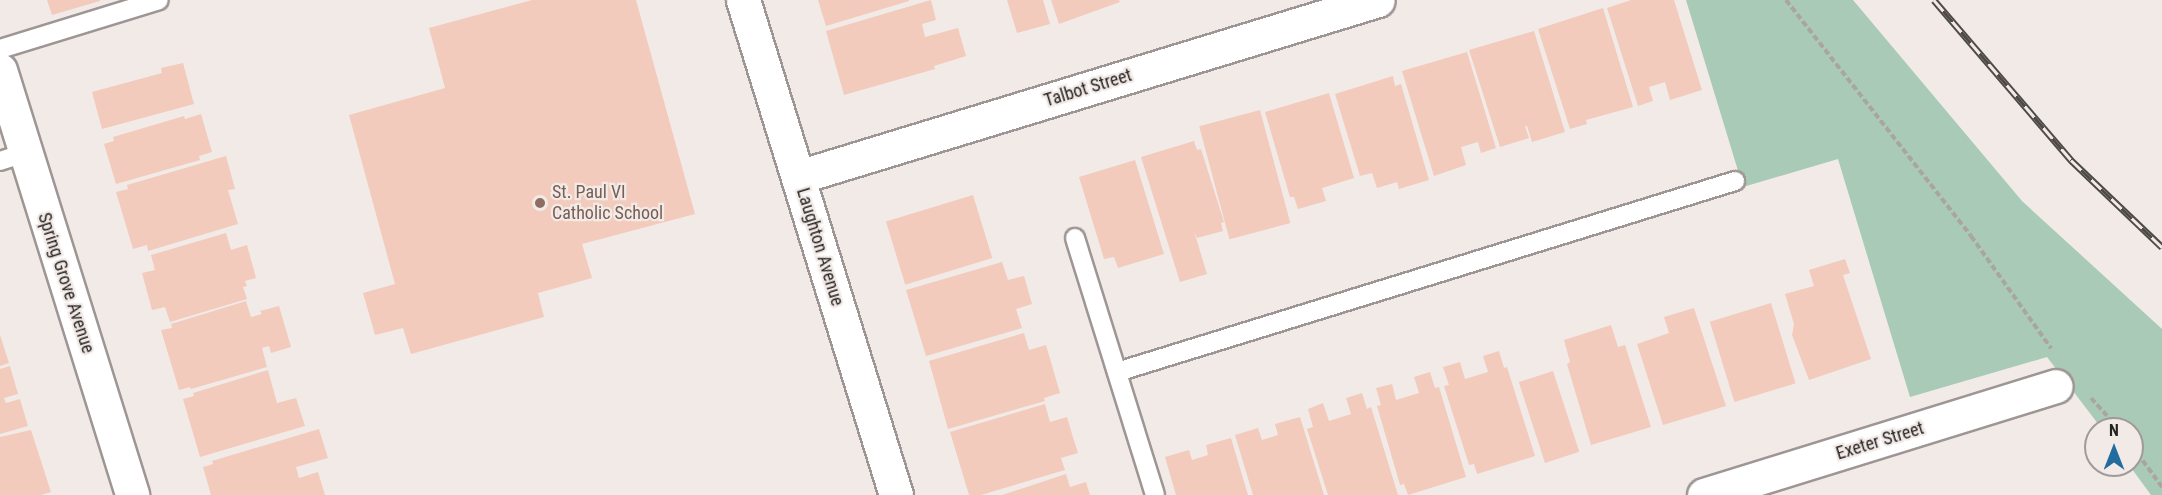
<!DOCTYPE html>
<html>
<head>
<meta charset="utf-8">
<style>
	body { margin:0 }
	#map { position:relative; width:2162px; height:495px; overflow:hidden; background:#f2eae7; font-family:"Roboto Condensed",sans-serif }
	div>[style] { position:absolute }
	.green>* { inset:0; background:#a8cab6 }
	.building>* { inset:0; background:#f2cbbc; transform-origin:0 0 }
	.path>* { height:4px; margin-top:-2px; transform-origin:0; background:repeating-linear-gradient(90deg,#aaa4a2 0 6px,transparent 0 9px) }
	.roads { filter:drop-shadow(2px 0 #9e9694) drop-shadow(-2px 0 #9e9694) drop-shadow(0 2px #9e9694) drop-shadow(0 -2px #9e9694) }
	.lane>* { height:18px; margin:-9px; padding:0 9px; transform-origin:9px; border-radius:9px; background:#fff }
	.street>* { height:33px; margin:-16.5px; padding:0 16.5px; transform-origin:16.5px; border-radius:16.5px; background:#fff }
	.rail>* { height:7px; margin-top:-3.5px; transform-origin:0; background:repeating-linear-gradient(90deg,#f2eae7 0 14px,#4e4a48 0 28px); box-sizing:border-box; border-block:2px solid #4e4a48 }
	.dots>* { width:16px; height:16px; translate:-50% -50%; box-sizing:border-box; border:3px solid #f2eae7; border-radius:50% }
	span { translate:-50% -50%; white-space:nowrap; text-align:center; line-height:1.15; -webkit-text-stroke:4.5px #f2eae7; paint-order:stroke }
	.street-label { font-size:18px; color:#262322 }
	.education-label { font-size:18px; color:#785e54 }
	.left { translate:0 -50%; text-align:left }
	.north { position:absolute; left:2084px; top:417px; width:60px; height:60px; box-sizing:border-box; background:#f2eae7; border:2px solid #a09a98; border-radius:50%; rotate:0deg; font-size:16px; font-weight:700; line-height:24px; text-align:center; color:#262322 }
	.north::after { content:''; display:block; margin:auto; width:21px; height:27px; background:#236ca0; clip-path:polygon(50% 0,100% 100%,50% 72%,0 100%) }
</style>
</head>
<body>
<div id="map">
	<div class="green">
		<i style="clip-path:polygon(1686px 0,1853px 0,2022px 201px,2162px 329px,2162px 495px,2151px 495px,2129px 465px,2132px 465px,2132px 429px,2102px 429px,2047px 357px,1910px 397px,1838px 159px,1743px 187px)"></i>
	</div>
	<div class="building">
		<i style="clip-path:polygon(47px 0,100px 0,100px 1px,52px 15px)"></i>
		<i style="clip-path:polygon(532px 0,636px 0,695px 214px,582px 244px,592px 278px,538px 293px,544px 317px,411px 354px,403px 328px,375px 335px,363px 293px,395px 284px,349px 115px,445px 88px,429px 28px)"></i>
		<i style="clip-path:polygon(818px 0,909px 0,909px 1px,826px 26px)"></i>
		<i style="clip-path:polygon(931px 0,936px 20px,922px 24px,925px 37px,958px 28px,966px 56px,934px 66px,935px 69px,844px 95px,826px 31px)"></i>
		<i style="clip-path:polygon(1007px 0,1043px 0,1050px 24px,1017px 33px)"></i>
		<i style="clip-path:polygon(1051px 0,1119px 0,1120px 2px,1059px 24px)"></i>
		<i style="clip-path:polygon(1631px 0,1674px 0,1702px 90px,1670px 100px,1665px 82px,1649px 87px,1653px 101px,1638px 106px,1607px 8px)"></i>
		<i style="clip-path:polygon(1603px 8px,1633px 107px,1586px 120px,1587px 124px,1570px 129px,1538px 29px)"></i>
		<i style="clip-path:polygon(1534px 31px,1565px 132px,1532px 142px,1527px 126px,1525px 126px,1529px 138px,1500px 147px,1469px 50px)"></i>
		<i style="clip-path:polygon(1467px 52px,1496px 148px,1481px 153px,1478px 142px,1461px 147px,1466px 165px,1434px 176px,1402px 71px)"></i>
		<i style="clip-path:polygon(183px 63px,194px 104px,102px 129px,92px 92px,162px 73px,161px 68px)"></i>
		<i style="clip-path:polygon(1393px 76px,1395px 86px,1401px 84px,1429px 180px,1399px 189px,1397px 182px,1377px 188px,1372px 173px,1360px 176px,1335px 94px)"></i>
		<i style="clip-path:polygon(1329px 93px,1354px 178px,1322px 188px,1326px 201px,1298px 209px,1294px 197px,1290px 197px,1265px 112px)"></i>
		<i style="left:1260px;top:110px;width:117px;height:63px;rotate:75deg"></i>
		<i style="clip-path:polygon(201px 114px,212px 152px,199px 156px,200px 160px,116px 184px,104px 144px,114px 141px,113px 137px,184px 116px,185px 119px)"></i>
		<i style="clip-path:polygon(1194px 141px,1197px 150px,1201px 149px,1224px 222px,1221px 223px,1223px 231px,1197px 238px,1194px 231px,1207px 274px,1180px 282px,1141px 157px)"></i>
		<i style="clip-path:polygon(226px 156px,235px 189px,228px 190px,238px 224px,148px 251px,147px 245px,133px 249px,116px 192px,128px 189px,127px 185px)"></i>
		<i style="clip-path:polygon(1135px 160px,1164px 254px,1118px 268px,1114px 257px,1104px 259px,1079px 177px)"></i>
		<i style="left:973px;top:195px;width:66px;height:91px;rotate:73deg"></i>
		<i style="clip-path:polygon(226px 233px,231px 250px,247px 245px,256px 278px,245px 281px,247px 286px,243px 287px,247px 299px,170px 322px,165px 307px,152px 310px,142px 273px,155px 270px,151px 255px)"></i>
		<i style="clip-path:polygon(1845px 259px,1850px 273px,1843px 275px,1871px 359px,1809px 380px,1792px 335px,1794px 324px,1785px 294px,1814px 286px,1809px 270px)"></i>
		<i style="clip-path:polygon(1002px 262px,1008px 280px,1024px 276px,1032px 304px,1016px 309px,1022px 328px,926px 356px,906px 290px)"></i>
		<i style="clip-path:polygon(246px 301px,251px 317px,262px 314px,260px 311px,279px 306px,291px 347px,271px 353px,269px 346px,262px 348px,267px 367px,191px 389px,190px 387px,179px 390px,161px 330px,172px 328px,171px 324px)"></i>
		<i style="left:1771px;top:303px;width:84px;height:64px;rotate:73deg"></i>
		<i style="clip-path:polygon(1694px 308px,1726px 406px,1663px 425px,1637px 344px,1669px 333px,1664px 317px)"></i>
		<i style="clip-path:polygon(1611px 325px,1618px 347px,1625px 345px,1651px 427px,1591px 445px,1567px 364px,1570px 362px,1564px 340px)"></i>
		<i style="clip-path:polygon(1024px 333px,1029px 350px,1046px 345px,1060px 393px,1044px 398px,1045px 401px,948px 429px,929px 361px)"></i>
		<i style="clip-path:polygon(0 335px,9px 363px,0 366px)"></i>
		<i style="clip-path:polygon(1499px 351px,1504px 368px,1507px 367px,1535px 456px,1477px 474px,1474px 464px,1469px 465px,1444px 386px,1449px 385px,1443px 367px,1460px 362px,1465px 379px,1488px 372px,1483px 356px)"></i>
		<i style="clip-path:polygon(10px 366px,18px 394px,4px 398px,5px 401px,6px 403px,20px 399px,28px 426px,0 434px,0 369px)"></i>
		<i style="clip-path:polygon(268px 370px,277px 403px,296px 398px,305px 426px,200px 457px,183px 399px,194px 396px,193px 393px)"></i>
		<i style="left:1553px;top:371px;width:85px;height:36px;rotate:72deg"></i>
		<i style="clip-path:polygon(1430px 372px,1435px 388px,1439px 387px,1466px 477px,1408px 495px,1404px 484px,1400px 485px,1377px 406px,1381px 405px,1376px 388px,1392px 384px,1396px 400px,1419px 393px,1414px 377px)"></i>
		<i style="clip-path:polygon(1362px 393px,1367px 409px,1371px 407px,1398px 495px,1328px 495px,1307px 429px,1313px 427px,1308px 409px,1323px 403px,1329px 421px,1351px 414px,1346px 398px)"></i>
		<i style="clip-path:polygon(1045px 404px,1050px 422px,1067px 417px,1072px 434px,1078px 453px,1061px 458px,1065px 470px,981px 495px,969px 495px,950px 432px)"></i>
		<i style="clip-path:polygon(1300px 417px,1324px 495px,1253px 495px,1235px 435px,1258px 428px,1262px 440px,1278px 435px,1275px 424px)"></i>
		<i style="clip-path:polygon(319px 429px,328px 458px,296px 467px,299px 478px,318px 472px,325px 495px,211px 495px,203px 467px,213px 464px,212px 461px)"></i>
		<i style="clip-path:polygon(31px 430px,51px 492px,41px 495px,0 495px,0 437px)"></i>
		<i style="clip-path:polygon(1231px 438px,1248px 495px,1176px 495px,1165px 457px,1189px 450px,1192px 460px,1208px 455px,1206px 445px)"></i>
		<i style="clip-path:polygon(1066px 474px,1070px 487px,1086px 482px,1090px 495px,1002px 495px)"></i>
	</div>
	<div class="path">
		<i style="left:1786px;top:0;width:300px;rotate:51.9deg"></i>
		<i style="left:1971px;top:236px;width:138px;rotate:54.5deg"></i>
		<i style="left:2091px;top:398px;width:42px;rotate:47.9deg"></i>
		<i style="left:2132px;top:446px;width:51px;rotate:53.8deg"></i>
	</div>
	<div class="roads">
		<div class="lane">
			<i style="left:0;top:49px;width:166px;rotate:-17.1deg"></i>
			<i style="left:0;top:161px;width:25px;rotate:-18deg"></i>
			<i style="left:1075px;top:238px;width:269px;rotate:72.7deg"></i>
			<i style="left:1117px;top:372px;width:647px;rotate:-17.17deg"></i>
		</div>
		<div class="street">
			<i style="left:743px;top:0;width:518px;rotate:72.82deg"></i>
			<i style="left:0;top:70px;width:445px;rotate:72.7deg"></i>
			<i style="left:798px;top:177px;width:606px;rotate:-16.97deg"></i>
			<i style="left:1704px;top:495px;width:368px;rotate:-17.2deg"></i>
		</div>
	</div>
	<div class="rail">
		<i style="left:1934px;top:0;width:211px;rotate:49.4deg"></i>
		<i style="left:2071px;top:160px;width:126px;rotate:43.7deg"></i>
	</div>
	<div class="dots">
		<i style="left:540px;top:203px;background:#8d6e63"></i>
	</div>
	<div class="street-label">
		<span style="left:1088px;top:88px;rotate:-17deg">Talbot Street</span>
		<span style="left:820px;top:247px;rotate:73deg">Laughton Avenue</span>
		<span style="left:66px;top:283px;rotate:72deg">Spring Grove Avenue</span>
		<span style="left:1880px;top:441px;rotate:-17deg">Exeter Street</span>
	</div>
	<div class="education-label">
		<span class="left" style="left:552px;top:203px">St. Paul VI<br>Catholic School</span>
	</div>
	<div class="north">N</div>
</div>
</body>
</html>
